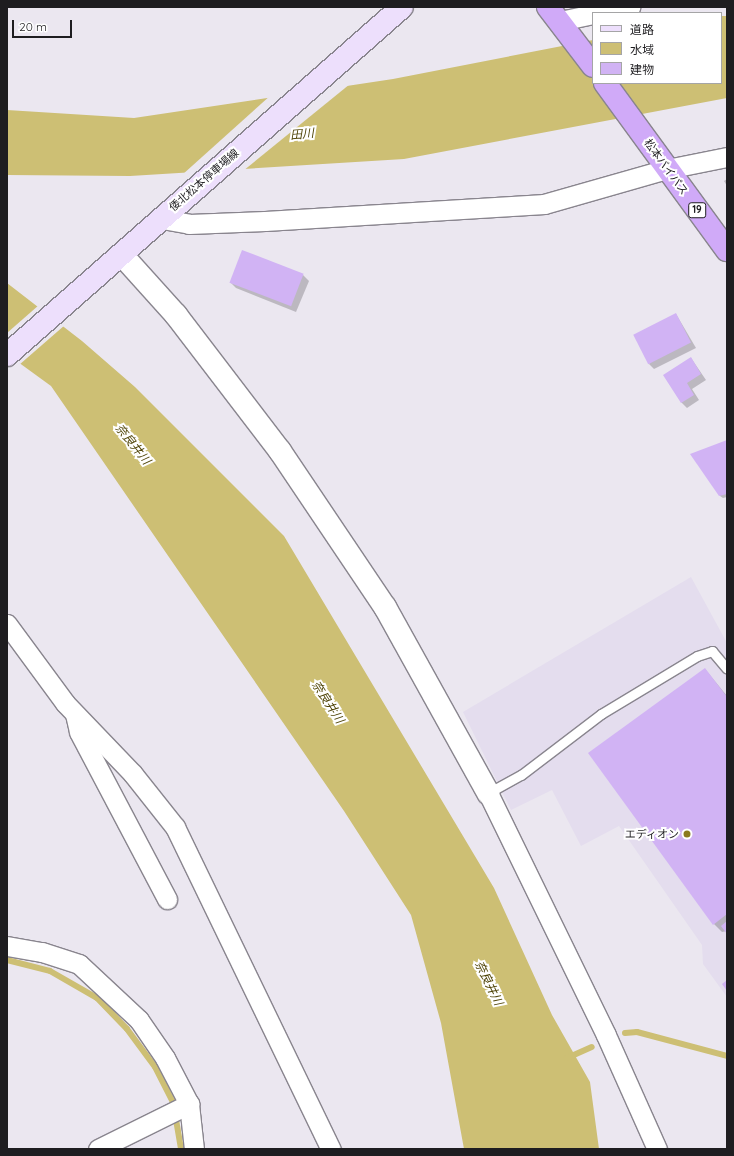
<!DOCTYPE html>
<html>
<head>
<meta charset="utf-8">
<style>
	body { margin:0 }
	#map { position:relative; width:734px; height:1156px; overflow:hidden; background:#ebe7f0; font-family:Quicksand,"Noto Sans JP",sans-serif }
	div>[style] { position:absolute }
	.built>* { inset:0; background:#e4ddee }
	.water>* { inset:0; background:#cdbf74 }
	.pier>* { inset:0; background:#ebe7f0 }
	.shadow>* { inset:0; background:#0003 }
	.stream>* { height:6px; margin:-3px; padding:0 3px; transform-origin:3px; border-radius:3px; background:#cdbf74 }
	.building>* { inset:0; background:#d1b3f4; transform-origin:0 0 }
	.roads { filter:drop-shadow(1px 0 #89858e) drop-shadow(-1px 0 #89858e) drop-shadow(0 1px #89858e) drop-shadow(0 -1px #89858e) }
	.service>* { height:9px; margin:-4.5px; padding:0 4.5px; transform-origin:4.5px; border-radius:4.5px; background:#fff }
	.minor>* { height:19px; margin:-9.5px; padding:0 9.5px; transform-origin:9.5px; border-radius:9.5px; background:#fff }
	.tertiary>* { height:22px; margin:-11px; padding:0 11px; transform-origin:11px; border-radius:11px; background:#fff }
	.secondary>* { height:22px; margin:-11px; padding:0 11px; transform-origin:11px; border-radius:11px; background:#eddffc }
	.trunk>* { height:22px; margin:-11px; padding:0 11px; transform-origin:11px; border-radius:11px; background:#d0aaf8 }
	.dots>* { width:11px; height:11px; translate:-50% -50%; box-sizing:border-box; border:2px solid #fff; border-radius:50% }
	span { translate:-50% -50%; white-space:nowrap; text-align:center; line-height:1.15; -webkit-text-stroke:4px #fff; paint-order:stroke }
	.shield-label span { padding:1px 3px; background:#fff; border:1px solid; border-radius:3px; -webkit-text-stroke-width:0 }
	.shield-label { font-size:10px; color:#1e1d20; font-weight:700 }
	.street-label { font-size:11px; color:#1e1d20 }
	.poi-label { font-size:11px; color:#1e1d20 }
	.right { translate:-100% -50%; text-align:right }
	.water-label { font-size:12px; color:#51460a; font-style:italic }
	.frame { position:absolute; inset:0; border:8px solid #1e1d20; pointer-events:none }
	.legend { position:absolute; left:592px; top:12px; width:130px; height:72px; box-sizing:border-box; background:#fff; border:1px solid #a5a5a6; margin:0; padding:5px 7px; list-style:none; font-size:12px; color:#1e1d20 }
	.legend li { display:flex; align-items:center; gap:8px; height:20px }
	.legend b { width:20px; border:1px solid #a5a5a6 }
	.scale { position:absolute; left:12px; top:20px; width:60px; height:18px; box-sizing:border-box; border:2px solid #1e1d20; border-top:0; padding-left:5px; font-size:12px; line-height:14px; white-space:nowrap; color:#1e1d20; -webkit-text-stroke:3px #fff; paint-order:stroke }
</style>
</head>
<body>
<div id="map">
	<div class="built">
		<i style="clip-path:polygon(691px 577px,727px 643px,727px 997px,703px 964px,702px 945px,619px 826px,581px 846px,552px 790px,511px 810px,463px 712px)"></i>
	</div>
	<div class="water">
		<i style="clip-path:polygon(721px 16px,727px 16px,727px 98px,404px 159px,130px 176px,7px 175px,7px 110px,134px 118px,393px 79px,593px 40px,593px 83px,721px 83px)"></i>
		<i style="clip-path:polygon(7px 283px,82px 341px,135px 387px,284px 536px,494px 888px,552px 1015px,590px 1082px,599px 1149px,464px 1149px,441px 1023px,411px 915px,344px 811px,51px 386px,7px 354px)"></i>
	</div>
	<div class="pier">
		<i style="clip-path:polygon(350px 84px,243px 171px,182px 175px,271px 95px)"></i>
		<i style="clip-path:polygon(39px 305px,65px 325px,19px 365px,7px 357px,7px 333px)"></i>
	</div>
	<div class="shadow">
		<i style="clip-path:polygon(727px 179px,727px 186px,724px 181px)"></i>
		<i style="clip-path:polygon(303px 275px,309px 281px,296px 312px,236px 288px,230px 282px)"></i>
		<i style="clip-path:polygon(676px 314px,696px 348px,654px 369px,649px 364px)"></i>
		<i style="clip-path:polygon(691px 358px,706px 380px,692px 389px,699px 400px,687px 408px,681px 402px)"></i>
		<i style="clip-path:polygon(727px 441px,727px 497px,723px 498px,720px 496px)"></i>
		<i style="clip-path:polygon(705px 669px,727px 696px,727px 931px,722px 932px,714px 924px)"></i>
	</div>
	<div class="stream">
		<i style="left:7px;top:960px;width:44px;rotate:14.3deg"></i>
		<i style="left:50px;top:971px;width:54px;rotate:29.9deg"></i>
		<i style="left:97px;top:998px;width:43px;rotate:45.9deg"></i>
		<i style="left:127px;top:1029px;width:47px;rotate:53.6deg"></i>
		<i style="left:155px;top:1067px;width:39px;rotate:63deg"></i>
		<i style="left:173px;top:1102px;width:48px;rotate:80.3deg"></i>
		<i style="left:625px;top:1033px;width:12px;rotate:-5deg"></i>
		<i style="left:637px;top:1032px;width:93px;rotate:14.9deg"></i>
		<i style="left:567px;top:1058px;width:27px;rotate:-24deg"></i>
	</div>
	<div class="building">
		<i style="left:242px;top:250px;width:66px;height:35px;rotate:21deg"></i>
		<i style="left:676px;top:313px;width:33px;height:48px;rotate:63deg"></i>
		<i style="clip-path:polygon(691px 357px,701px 374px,687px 383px,694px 395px,681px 403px,663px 375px)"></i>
		<i style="clip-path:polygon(727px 440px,727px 494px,719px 496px,690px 454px)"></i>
		<i style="clip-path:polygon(705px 668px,727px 697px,727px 914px,713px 925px,588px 753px)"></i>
		<i style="clip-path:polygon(727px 921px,727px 934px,721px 926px)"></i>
		<i style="clip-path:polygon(727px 980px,727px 991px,722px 984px)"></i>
	</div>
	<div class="roads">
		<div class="service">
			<i style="left:488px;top:793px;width:38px;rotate:-29deg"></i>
			<i style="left:521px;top:775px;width:101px;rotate:-37.3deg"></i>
			<i style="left:601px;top:714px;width:112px;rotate:-31.1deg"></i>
			<i style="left:697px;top:656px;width:16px;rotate:-18deg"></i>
			<i style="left:712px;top:651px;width:23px;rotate:50deg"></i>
		</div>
		<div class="minor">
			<i style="left:599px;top:13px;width:32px;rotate:-11deg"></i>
			<i style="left:560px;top:21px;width:34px;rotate:-12deg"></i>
			<i style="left:162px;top:219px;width:27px;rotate:10deg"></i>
			<i style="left:189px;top:224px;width:76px;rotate:-2.3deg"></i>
			<i style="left:265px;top:221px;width:280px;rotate:-3.5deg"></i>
			<i style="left:544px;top:204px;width:128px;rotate:-15.9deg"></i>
			<i style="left:667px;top:169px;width:61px;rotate:-11.3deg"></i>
			<i style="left:7px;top:624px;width:98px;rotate:53.7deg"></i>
			<i style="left:65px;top:703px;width:98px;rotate:46.2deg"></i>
			<i style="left:133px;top:774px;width:68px;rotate:51.6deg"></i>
			<i style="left:175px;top:827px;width:358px;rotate:64.2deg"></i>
			<i style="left:75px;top:714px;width:18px;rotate:77deg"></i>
			<i style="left:79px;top:732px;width:189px;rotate:62.2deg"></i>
			<i style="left:488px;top:793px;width:269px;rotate:64deg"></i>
			<i style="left:606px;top:1035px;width:125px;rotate:65.9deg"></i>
			<i style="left:7px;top:946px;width:36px;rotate:10deg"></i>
			<i style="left:42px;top:952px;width:39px;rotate:18deg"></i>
			<i style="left:79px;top:964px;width:82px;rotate:43deg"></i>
			<i style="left:139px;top:1020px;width:46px;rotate:55.6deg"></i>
			<i style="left:165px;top:1058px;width:52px;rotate:62.4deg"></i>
			<i style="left:189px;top:1104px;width:45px;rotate:83.7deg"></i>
			<i style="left:98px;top:1149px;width:102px;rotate:-26.3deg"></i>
		</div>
		<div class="tertiary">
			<i style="left:122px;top:255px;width:81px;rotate:48deg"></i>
			<i style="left:176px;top:315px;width:171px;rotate:52.6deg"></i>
			<i style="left:280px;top:451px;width:188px;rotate:56.1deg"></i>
			<i style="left:385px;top:607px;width:213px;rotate:61deg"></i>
		</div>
		<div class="secondary">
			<i style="left:7px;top:355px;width:526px;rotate:-41.38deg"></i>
		</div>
		<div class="trunk">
			<i style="left:548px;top:7px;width:74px;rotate:52.7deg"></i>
			<i style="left:605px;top:83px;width:207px;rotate:53.9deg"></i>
		</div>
	</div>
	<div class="dots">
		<i style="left:687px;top:834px;background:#8b7a1f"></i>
	</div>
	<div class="shield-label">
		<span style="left:697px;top:210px">19</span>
	</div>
	<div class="street-label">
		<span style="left:666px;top:167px;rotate:54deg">松本バイパス</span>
		<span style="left:204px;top:180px;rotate:-41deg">倭北松本停車場線</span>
	</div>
	<div class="poi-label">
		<span class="right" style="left:679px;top:834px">エディオン</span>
	</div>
	<div class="water-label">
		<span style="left:302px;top:134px;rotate:-5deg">田川</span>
		<span style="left:133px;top:444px;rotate:51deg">奈良井川</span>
		<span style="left:328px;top:702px;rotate:57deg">奈良井川</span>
		<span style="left:489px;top:983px;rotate:64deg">奈良井川</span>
	</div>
	<div class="frame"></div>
	<ul class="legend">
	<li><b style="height:5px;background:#eddffc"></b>道路</li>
	<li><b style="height:11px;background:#cdbf74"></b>水域</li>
	<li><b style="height:11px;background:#d1b3f4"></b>建物</li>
	</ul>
	<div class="scale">20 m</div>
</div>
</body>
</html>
